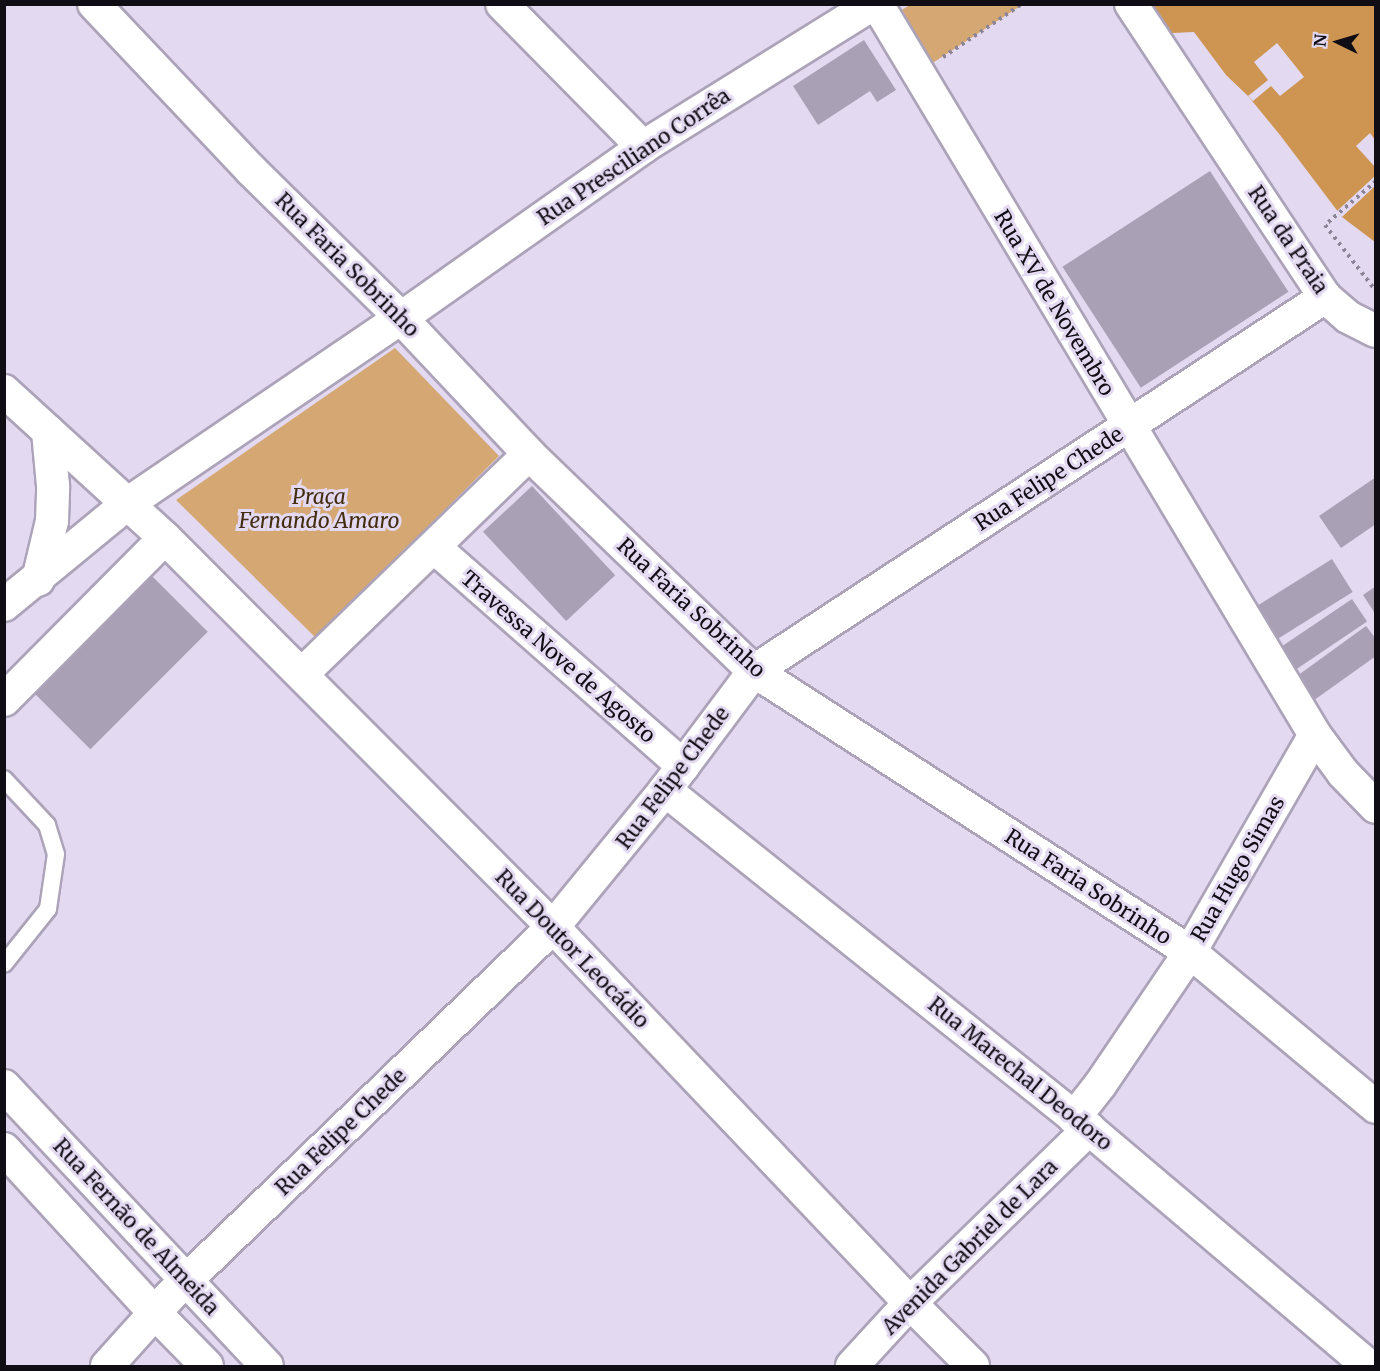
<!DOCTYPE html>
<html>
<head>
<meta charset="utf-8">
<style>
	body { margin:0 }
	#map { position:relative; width:1380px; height:1371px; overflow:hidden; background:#e3daf2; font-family:Merriweather,serif }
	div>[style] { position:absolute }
	.green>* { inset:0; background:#d4a773 }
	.water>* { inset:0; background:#cd9551 }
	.pier>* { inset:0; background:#e3daf2 }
	.building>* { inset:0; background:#a9a0b6; transform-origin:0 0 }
	.path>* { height:4px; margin-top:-2px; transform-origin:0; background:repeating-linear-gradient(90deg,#8b8496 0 3px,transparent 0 7.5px) }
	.roads { filter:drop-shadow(2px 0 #aca3b9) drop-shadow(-2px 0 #aca3b9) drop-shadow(0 2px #aca3b9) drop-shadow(0 -2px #aca3b9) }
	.service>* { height:16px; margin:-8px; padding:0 8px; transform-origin:8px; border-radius:8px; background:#fff }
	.minor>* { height:32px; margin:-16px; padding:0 16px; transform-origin:16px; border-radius:16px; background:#fff }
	span { translate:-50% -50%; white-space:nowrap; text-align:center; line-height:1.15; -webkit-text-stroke:6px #e3daf2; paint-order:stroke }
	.street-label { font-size:21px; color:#110d15 }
	.park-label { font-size:21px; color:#442d0f; font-style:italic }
	.frame { position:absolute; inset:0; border:6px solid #110d15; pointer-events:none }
	.north { position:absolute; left:1308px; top:12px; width:60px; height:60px; -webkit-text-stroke:4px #e3daf2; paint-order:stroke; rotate:275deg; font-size:16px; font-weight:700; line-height:24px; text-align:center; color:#110d15 }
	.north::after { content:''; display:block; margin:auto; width:21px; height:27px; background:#110d15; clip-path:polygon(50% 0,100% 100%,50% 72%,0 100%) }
</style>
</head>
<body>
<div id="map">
	<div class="green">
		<i style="clip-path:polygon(910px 5px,1022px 5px,928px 66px,895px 14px)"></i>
		<i style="clip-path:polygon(395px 348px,499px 456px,316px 638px,176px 500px)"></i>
	</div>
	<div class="water">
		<i style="clip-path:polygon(1151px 5px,1375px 5px,1375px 242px,1342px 217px,1280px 135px,1248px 96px,1226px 75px,1194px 32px,1172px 33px)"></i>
	</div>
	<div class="pier">
		<i style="clip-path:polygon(1277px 43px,1304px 77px,1280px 96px,1271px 86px,1253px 101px,1248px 96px,1268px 80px,1254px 62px)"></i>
		<i style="clip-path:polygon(1370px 133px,1375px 140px,1375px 167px,1356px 146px)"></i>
		<i style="clip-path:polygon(1375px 176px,1375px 186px,1342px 217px,1337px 211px)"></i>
	</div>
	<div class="building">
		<i style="clip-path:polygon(864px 40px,896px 90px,877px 102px,870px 91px,818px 125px,793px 86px)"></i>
		<i style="left:1210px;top:171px;width:144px;height:176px;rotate:57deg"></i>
		<i style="clip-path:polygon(1376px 477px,1376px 524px,1341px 548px,1319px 516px)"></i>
		<i style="left:532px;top:486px;width:122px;height:67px;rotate:47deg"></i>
		<i style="left:1332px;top:559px;width:39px;height:98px;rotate:58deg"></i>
		<i style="left:142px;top:566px;width:93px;height:166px;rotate:45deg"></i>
		<i style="clip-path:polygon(1376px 586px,1376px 615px,1363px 595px)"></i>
		<i style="left:1352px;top:599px;width:27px;height:97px;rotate:56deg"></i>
		<i style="clip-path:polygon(1366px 626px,1376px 639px,1376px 656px,1303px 708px,1286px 684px)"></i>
	</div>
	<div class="path">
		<i style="left:943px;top:57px;width:95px;rotate:-33.9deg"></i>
		<i style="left:1376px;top:181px;width:67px;rotate:139.2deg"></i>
		<i style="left:1325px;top:225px;width:83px;rotate:52.3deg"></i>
	</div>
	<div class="roads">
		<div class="service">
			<i style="left:4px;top:779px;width:63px;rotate:46.9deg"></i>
			<i style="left:47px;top:825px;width:30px;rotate:73deg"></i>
			<i style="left:56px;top:854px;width:56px;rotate:98.3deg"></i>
			<i style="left:48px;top:909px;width:70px;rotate:128.7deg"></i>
		</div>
		<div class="minor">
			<i style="left:94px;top:4px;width:228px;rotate:46.6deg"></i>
			<i style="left:251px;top:170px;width:211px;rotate:44.6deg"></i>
			<i style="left:401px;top:318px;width:187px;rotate:46.7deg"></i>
			<i style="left:529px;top:454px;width:313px;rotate:44deg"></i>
			<i style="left:754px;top:671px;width:519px;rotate:32.8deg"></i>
			<i style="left:1190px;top:952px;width:242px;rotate:39.8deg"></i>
			<i style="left:502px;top:4px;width:201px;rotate:45.4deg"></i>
			<i style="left:877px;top:4px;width:852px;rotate:59.07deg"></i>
			<i style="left:1315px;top:735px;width:47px;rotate:53.6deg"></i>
			<i style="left:1343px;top:773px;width:47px;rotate:45.9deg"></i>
			<i style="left:1131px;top:4px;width:351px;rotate:56.5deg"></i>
			<i style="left:1325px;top:297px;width:30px;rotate:41deg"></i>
			<i style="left:1348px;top:317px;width:31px;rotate:27deg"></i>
			<i style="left:4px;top:391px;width:218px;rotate:42.4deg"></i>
			<i style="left:165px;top:538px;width:549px;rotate:45.07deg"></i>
			<i style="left:553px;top:927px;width:518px;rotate:46.48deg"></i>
			<i style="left:910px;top:1303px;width:89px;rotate:45deg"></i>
			<i style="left:434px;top:547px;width:332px;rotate:41.3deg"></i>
			<i style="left:38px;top:580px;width:61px;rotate:-76.7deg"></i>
			<i style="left:52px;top:521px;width:35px;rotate:-88deg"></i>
			<i style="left:53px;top:486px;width:55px;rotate:-95.2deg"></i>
			<i style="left:4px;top:605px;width:159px;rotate:-39.4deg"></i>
			<i style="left:127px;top:504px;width:331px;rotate:-34.2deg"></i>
			<i style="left:401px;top:318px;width:296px;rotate:-35.2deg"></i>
			<i style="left:643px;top:147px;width:271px;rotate:-31.9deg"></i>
			<i style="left:302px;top:674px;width:316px;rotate:-44.1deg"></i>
			<i style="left:4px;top:700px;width:228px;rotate:-45.2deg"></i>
			<i style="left:665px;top:790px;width:543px;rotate:38.64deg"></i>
			<i style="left:1089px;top:1129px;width:366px;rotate:40.3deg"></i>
			<i style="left:4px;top:1086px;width:384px;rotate:46.8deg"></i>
			<i style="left:1074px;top:1118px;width:42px;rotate:-51.8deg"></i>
			<i style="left:1100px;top:1085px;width:161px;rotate:-55.9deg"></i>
			<i style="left:1190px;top:952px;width:250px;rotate:-60.1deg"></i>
			<i style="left:4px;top:1149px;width:223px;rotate:47.4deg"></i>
			<i style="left:155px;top:1313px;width:74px;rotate:45.5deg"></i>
			<i style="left:107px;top:1366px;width:94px;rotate:-48deg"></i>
			<i style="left:170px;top:1296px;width:532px;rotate:-43.93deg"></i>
			<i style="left:553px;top:927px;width:177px;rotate:-50.7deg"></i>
			<i style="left:665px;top:790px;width:149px;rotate:-53.2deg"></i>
			<i style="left:754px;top:671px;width:683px;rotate:-33.22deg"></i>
			<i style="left:852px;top:1366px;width:86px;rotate:-47.4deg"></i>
			<i style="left:910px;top:1303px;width:250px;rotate:-44.2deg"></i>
		</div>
	</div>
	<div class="street-label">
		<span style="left:634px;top:157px;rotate:-34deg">Rua Presciliano Corrêa</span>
		<span style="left:1288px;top:240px;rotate:56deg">Rua da Praia</span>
		<span style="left:347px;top:265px;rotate:45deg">Rua Faria Sobrinho</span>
		<span style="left:1054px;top:303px;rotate:59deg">Rua XV de Novembro</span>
		<span style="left:1049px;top:479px;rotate:-33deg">Rua Felipe Chede</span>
		<span style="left:691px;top:608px;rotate:43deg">Rua Faria Sobrinho</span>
		<span style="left:558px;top:657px;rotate:41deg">Travessa Nove de Agosto</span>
		<span style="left:673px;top:778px;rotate:-53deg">Rua Felipe Chede</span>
		<span style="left:1238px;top:869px;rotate:-60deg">Rua Hugo Simas</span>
		<span style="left:1088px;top:887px;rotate:33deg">Rua Faria Sobrinho</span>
		<span style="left:572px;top:949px;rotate:46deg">Rua Doutor Leocádio</span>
		<span style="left:1020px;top:1074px;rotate:39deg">Rua Marechal Deodoro</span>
		<span style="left:341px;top:1132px;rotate:-44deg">Rua Felipe Chede</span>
		<span style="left:136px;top:1227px;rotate:47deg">Rua Fernão de Almeida</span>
		<span style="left:970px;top:1247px;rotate:-45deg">Avenida Gabriel de Lara</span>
	</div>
	<div class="park-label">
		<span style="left:319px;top:509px">Praça<br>Fernando Amaro</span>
	</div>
	<div class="frame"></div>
	<div class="north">N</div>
</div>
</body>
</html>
